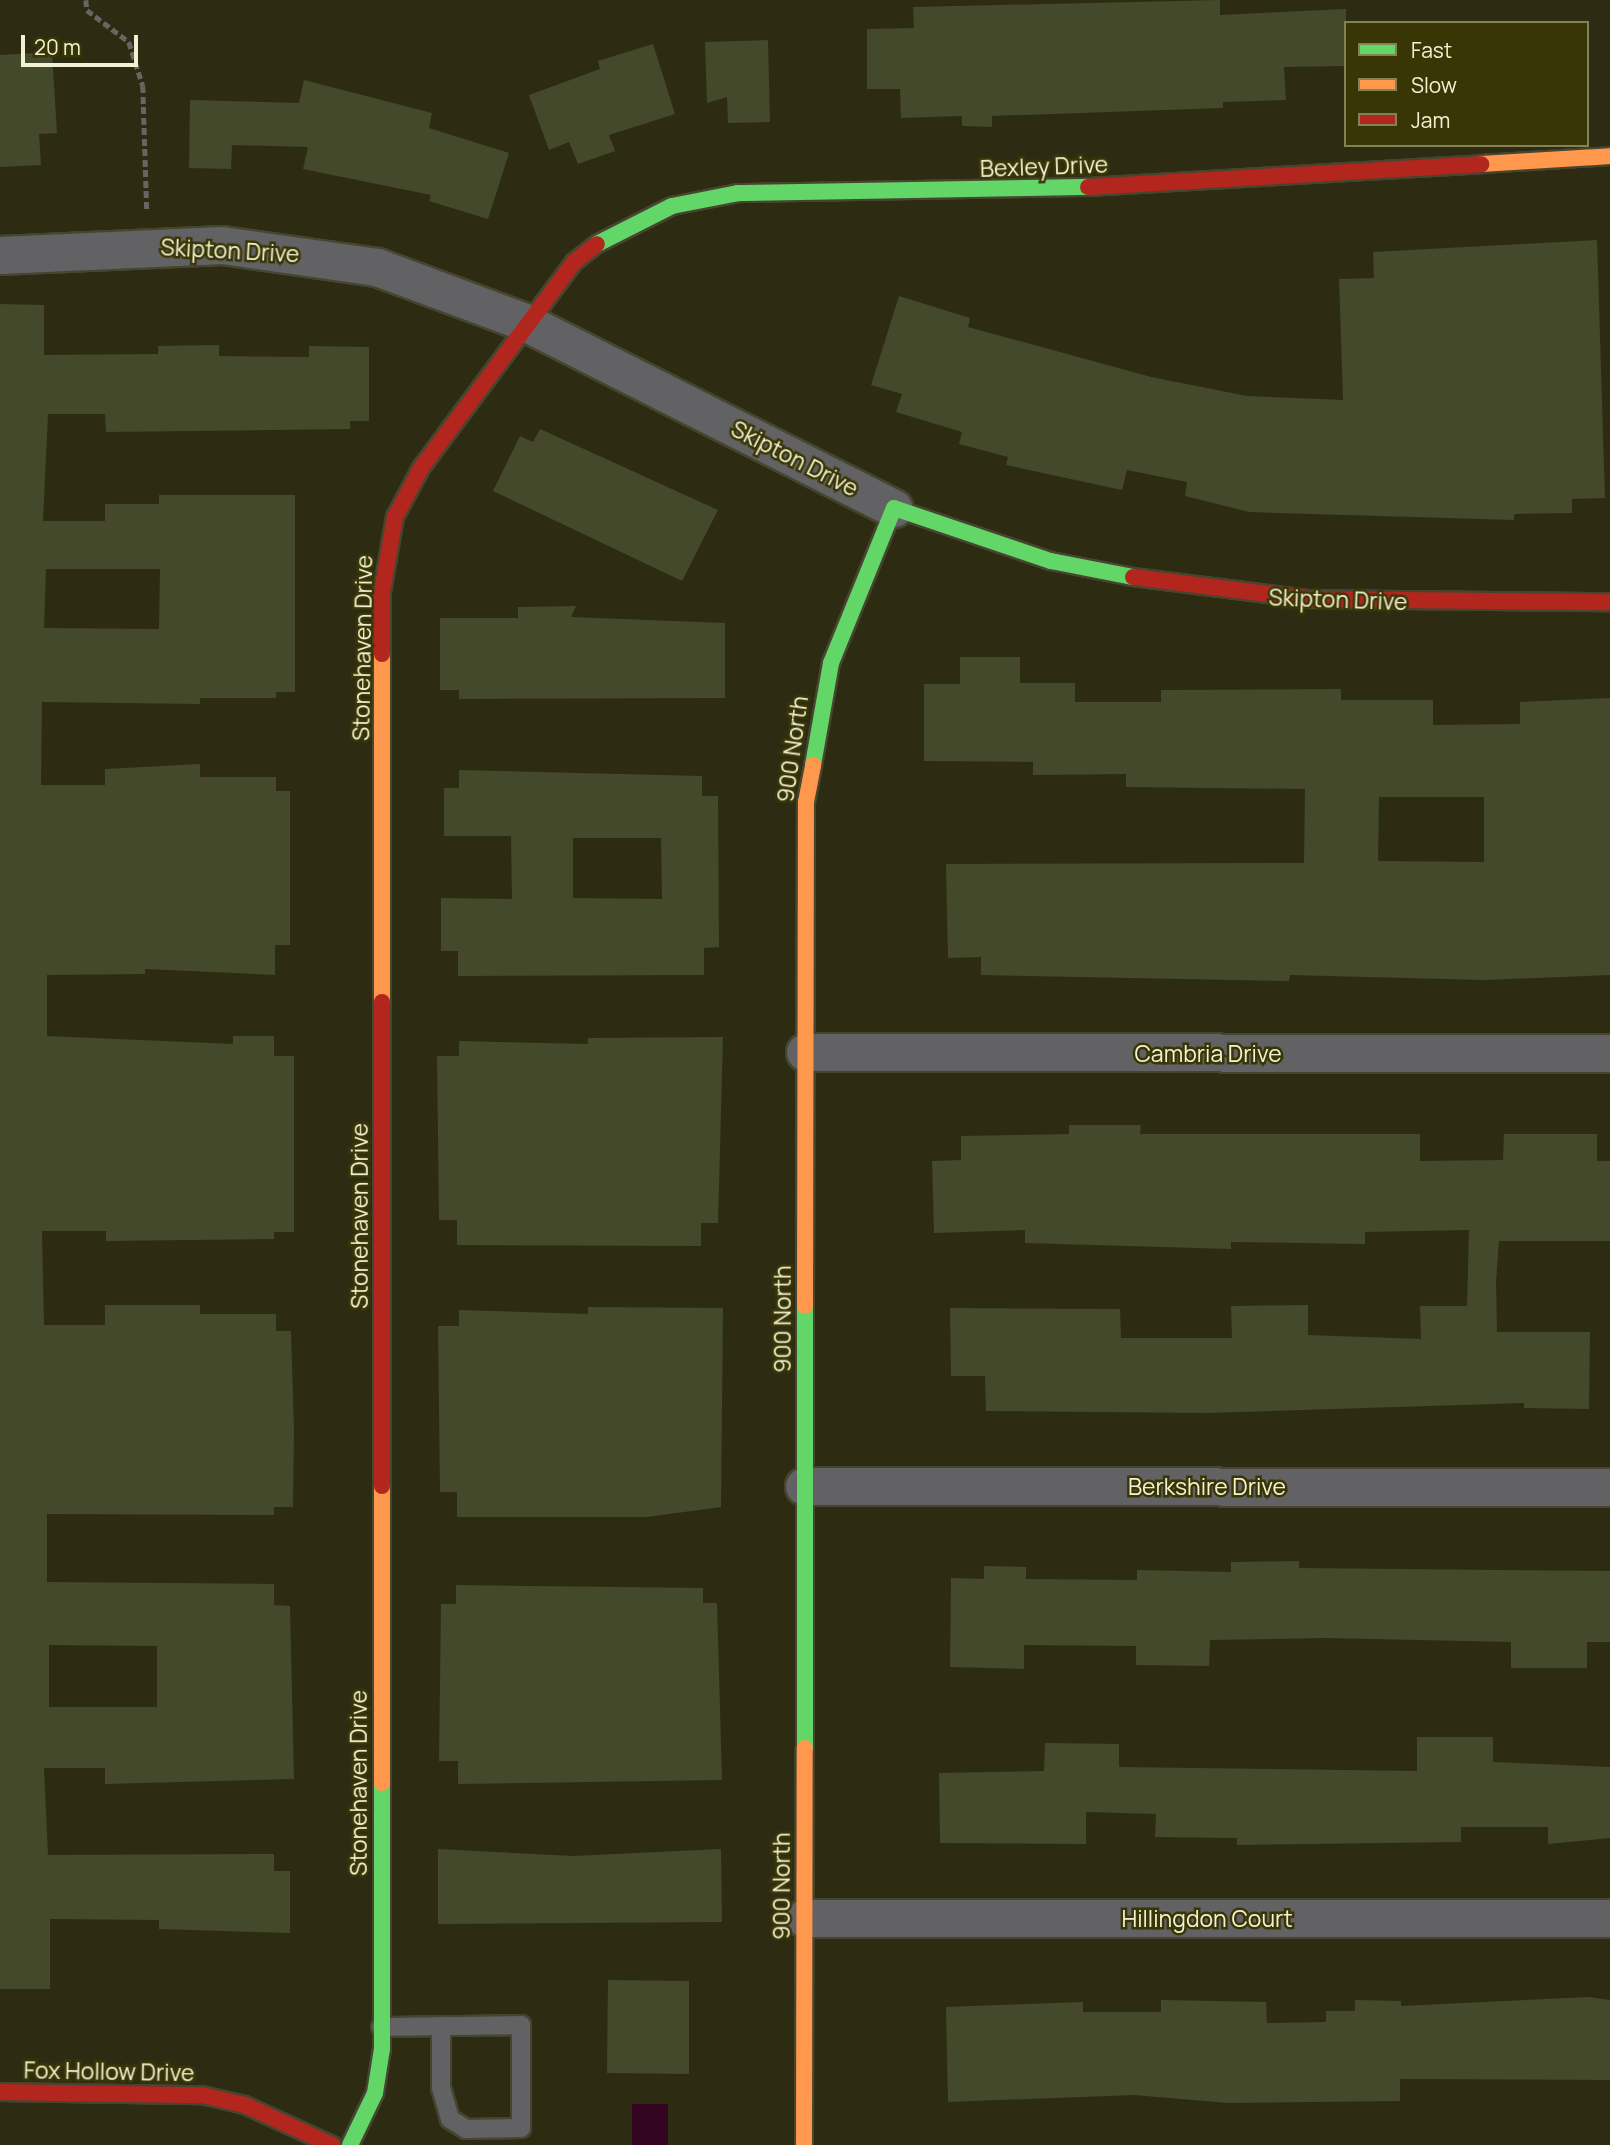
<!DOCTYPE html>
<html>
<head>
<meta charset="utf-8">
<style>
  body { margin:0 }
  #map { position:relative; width:1610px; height:2145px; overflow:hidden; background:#2d2c12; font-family:Manrope,sans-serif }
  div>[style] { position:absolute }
  .water>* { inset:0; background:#330521 }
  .building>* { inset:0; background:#44492b }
  .path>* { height:4.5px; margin-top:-2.25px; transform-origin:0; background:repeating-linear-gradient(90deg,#666561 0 7px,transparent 0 10.5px) }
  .roads { filter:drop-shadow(2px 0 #464530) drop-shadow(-2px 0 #464530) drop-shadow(0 2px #464530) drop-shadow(0 -2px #464530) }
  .lane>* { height:18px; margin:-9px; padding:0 9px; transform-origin:9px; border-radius:9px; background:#626265 }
  .street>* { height:37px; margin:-18.5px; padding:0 18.5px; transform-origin:18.5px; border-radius:18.5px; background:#626265 }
  .fast>* { height:16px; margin:-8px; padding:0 8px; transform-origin:8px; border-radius:8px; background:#63d668 }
  .slow>* { height:16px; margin:-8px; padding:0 8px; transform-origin:8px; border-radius:8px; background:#ff974d }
  .jam>* { height:16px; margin:-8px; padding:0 8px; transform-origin:8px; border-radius:8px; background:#b3261e }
  span { translate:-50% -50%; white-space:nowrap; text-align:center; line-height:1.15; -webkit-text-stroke:5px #393606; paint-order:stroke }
  .street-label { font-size:23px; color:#f3f1d3 }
  .legend { position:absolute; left:1344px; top:21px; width:245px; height:126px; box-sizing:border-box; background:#393606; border:2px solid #838158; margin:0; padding:9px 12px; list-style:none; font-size:21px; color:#f3f1d3 }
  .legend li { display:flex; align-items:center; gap:14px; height:35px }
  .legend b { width:35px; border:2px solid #838158 }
  .scale { position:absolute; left:21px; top:35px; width:117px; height:32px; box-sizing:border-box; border:4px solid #f3f1d3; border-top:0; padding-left:9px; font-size:21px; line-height:24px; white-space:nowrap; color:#f3f1d3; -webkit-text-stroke:5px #393606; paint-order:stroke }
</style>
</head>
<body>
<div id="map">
  <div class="water">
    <i style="clip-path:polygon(632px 2104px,668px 2104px,668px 2145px,632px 2145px)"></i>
  </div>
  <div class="building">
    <i style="clip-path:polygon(1220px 0,1220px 15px,1346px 9px,1346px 66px,1284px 67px,1286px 100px,1223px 102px,1223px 108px,992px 116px,992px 127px,962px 126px,962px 116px,901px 118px,900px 89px,867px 89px,867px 29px,914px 28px,913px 7px)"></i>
    <i style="clip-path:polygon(768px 40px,770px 122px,728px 123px,727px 97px,707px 103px,705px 42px)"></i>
    <i style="clip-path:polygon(653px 44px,675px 114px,609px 135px,615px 151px,578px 164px,569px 142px,549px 150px,529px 95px,600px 69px,598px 61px)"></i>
    <i style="clip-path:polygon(52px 52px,57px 133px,39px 134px,41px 165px,0 167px,0 55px)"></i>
    <i style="clip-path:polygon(304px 80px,432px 113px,429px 128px,509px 153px,488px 219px,429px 201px,431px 195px,303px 169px,308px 147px,232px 145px,231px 169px,189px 168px,190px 100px,299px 103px)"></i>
    <i style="clip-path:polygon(1597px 240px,1605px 498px,1572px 499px,1572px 513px,1514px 514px,1514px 520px,1249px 512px,1185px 496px,1187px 482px,1127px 470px,1122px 490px,1006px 465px,1008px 457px,959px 444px,962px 432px,896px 412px,902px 394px,871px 385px,899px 296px,970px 318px,968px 327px,1151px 377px,1247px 396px,1343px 400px,1339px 279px,1374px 278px,1373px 252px)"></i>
    <i style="clip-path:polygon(evenodd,0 304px,44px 305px,44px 355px,158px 354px,158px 346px,219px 345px,219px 356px,309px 357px,309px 346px,369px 347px,369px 421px,350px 421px,350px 429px,106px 432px,105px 414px,48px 414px,43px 521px,105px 521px,105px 504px,159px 504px,159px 495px,295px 495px,295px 692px,276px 692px,276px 698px,200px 698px,200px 704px,42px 702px,41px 785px,105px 785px,105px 769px,200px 764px,200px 777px,276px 777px,276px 791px,290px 791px,290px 945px,275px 945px,275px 975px,145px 969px,145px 974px,47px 975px,47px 1036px,233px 1044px,233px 1036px,274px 1036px,274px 1056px,294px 1056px,294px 1232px,274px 1232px,274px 1239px,106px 1241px,106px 1231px,42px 1231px,44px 1325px,105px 1325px,105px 1305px,200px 1305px,200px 1314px,276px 1314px,276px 1331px,291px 1331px,294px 1430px,293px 1507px,274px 1507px,274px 1515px,47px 1514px,47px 1582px,274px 1584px,274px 1605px,290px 1606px,294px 1779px,105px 1784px,105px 1768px,44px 1768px,48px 1855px,274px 1854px,274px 1871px,290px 1871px,290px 1933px,159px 1929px,159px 1920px,50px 1919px,50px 1989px,0 1989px,0 304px,46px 569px,160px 569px,159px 629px,44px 628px,46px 569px,0 304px,49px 1645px,157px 1646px,157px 1707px,49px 1707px,49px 1645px)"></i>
    <i style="clip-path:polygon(540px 429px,718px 510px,682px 581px,493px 491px,520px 436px,533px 442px)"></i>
    <i style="clip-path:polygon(576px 606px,571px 617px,725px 623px,725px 698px,459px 699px,459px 690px,440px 690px,440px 618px,518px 618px,518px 607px)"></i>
    <i style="clip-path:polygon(evenodd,960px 657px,1020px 657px,1020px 683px,1075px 683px,1075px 702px,1161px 702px,1161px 690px,1341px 689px,1341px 700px,1433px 700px,1433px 725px,1520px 724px,1520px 702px,1610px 698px,1610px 975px,1484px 980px,1290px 975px,1289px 981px,981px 975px,981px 957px,948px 958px,946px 864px,1304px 863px,1305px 789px,1126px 787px,1126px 774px,1033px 775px,1033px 762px,924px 761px,924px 684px,960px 684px,960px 657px,1379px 797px,1484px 797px,1484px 862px,1378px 861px,1379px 797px)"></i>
    <i style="clip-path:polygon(evenodd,459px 770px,702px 776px,702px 796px,718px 796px,719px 947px,704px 948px,704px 975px,458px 976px,458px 951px,441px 951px,441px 898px,512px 899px,511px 836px,444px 836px,444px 788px,459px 788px,459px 770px,573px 838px,661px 838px,662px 899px,573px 898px,573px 838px)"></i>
    <i style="clip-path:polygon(723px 1037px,718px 1223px,701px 1223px,701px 1246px,457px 1245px,457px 1220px,439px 1220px,437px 1056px,459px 1056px,459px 1041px,588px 1044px,588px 1038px)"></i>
    <i style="clip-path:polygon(1069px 1125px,1141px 1125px,1140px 1134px,1420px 1134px,1420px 1161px,1503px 1160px,1504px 1134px,1597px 1134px,1597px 1161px,1610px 1161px,1610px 1241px,1499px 1241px,1496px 1281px,1497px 1332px,1590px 1332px,1589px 1409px,1524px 1408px,1524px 1403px,1207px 1413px,986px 1411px,985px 1376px,951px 1376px,950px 1308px,1120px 1309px,1121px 1338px,1232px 1338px,1231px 1306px,1308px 1305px,1308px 1335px,1421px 1339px,1420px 1306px,1467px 1306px,1469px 1230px,1365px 1232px,1365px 1244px,1231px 1242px,1231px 1249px,1025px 1243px,1025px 1230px,934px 1233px,932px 1161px,961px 1160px,961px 1136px,1069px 1134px)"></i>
    <i style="clip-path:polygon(588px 1307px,723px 1308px,721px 1507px,647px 1517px,457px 1517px,457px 1492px,440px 1492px,438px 1326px,459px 1326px,459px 1310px,588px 1314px)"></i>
    <i style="clip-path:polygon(1299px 1561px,1299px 1568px,1610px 1571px,1610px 1642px,1587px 1642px,1587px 1668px,1511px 1668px,1511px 1642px,1326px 1638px,1210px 1640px,1209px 1666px,1136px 1665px,1136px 1646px,1024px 1645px,1024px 1669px,950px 1667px,951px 1578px,984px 1579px,984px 1566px,1026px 1567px,1026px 1579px,1137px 1580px,1137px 1570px,1231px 1572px,1231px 1562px)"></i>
    <i style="clip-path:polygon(456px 1585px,703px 1588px,703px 1603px,717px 1603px,722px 1780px,458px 1784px,458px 1761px,439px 1761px,441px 1604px,456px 1604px)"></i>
    <i style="clip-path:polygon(1417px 1737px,1493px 1737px,1493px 1762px,1610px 1767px,1610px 1838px,1548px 1844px,1548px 1827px,1461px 1827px,1461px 1842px,1237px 1845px,1237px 1838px,1155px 1837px,1156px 1814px,1086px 1812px,1086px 1844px,940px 1843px,939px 1773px,1044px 1771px,1045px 1743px,1119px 1744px,1119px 1767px,1417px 1771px)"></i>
    <i style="clip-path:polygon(438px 1849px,573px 1856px,721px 1849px,722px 1922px,438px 1924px)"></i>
    <i style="clip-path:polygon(608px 1980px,689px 1981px,689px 2074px,607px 2073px)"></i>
    <i style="clip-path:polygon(1589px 1997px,1610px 2000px,1610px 2080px,1400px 2079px,1400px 2101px,1228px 2103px,1134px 2095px,948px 2102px,946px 2007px,1083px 2002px,1083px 2012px,1161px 2012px,1161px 2000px,1266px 2002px,1267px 2023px,1326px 2022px,1326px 2011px,1355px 2011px,1355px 2000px,1401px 2001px,1401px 2006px)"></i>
  </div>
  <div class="path">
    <i style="left:86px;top:0;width:10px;rotate:84deg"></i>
    <i style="left:87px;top:10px;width:53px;rotate:37.3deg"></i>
    <i style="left:129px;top:42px;width:46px;rotate:72.3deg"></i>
    <i style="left:143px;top:86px;width:125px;rotate:88.2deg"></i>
  </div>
  <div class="roads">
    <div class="lane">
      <i style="left:381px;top:2027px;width:140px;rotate:-0.8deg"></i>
      <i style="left:521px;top:2025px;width:103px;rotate:90deg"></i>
      <i style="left:521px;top:2128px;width:55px;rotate:179deg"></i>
      <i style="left:466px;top:2129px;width:19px;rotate:-148deg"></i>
      <i style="left:450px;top:2119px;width:32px;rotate:-106deg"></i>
      <i style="left:441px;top:2088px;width:62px;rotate:-90deg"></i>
    </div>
    <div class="street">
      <i style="left:0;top:255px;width:222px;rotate:-2.6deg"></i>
      <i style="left:222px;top:245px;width:157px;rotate:8.1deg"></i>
      <i style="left:377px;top:267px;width:158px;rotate:20.4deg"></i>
      <i style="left:525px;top:322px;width:413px;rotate:26.8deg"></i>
      <i style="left:805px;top:1052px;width:805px;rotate:0.07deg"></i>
      <i style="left:804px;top:1486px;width:806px;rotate:0.07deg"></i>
      <i style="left:804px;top:1918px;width:806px"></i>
    </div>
    <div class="fast">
      <i style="left:597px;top:244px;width:84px;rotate:-26.9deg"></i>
      <i style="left:672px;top:206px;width:67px;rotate:-11.1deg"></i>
      <i style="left:738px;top:193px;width:350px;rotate:-1deg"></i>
      <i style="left:813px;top:765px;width:104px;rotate:-80deg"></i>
      <i style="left:831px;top:663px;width:167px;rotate:-67.9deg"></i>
      <i style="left:894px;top:508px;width:166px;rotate:18.7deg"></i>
      <i style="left:1051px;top:561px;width:84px;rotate:11deg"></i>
      <i style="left:805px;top:1748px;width:442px;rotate:-90deg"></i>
      <i style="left:350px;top:2145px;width:58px;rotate:-64.3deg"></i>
      <i style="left:375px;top:2093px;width:45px;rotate:-81deg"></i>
      <i style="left:382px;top:2049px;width:266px;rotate:-90deg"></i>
    </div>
    <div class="slow">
      <i style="left:1481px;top:164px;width:129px;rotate:-3.5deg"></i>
      <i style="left:382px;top:654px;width:348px;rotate:90deg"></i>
      <i style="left:805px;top:1306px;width:504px;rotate:-89.89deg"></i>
      <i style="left:806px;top:802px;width:38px;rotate:-79deg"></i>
      <i style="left:382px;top:1486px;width:297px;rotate:90deg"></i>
      <i style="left:804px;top:2145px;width:397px;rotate:-89.9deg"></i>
    </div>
    <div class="jam">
      <i style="left:1088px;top:187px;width:394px;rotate:-3.3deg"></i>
      <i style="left:1133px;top:577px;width:174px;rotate:7.2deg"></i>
      <i style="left:1306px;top:599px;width:304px;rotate:0.6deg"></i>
      <i style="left:382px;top:654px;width:62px;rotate:-90deg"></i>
      <i style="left:382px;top:592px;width:76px;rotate:-80.2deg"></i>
      <i style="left:395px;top:517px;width:55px;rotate:-62deg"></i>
      <i style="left:421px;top:468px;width:257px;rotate:-53.4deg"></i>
      <i style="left:574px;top:262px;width:29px;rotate:-38deg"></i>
      <i style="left:382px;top:1002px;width:484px;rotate:90deg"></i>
      <i style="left:0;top:2092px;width:202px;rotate:0.9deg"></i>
      <i style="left:202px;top:2095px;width:44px;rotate:13.1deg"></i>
      <i style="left:245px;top:2105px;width:96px;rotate:24.7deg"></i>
    </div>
  </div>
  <div class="street-label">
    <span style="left:1044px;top:166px;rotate:-2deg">Bexley Drive</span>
    <span style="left:230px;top:250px;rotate:3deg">Skipton Drive</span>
    <span style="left:795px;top:458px;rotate:27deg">Skipton Drive</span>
    <span style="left:1338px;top:599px;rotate:2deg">Skipton Drive</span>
    <span style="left:362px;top:648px;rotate:-89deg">Stonehaven Drive</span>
    <span style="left:792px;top:749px;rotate:-82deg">900 North</span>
    <span style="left:1208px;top:1053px">Cambria Drive</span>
    <span style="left:359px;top:1216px;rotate:-90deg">Stonehaven Drive</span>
    <span style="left:782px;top:1319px;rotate:-90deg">900 North</span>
    <span style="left:1207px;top:1486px">Berkshire Drive</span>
    <span style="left:358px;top:1783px;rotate:-90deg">Stonehaven Drive</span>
    <span style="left:781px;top:1886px;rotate:-90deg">900 North</span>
    <span style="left:1207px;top:1918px">Hillingdon Court</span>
    <span style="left:109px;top:2071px;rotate:1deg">Fox Hollow Drive</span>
  </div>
  <ul class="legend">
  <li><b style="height:9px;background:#63d668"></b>Fast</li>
  <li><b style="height:9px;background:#ff974d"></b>Slow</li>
  <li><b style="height:9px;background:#b3261e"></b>Jam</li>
  </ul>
  <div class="scale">20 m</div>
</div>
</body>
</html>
